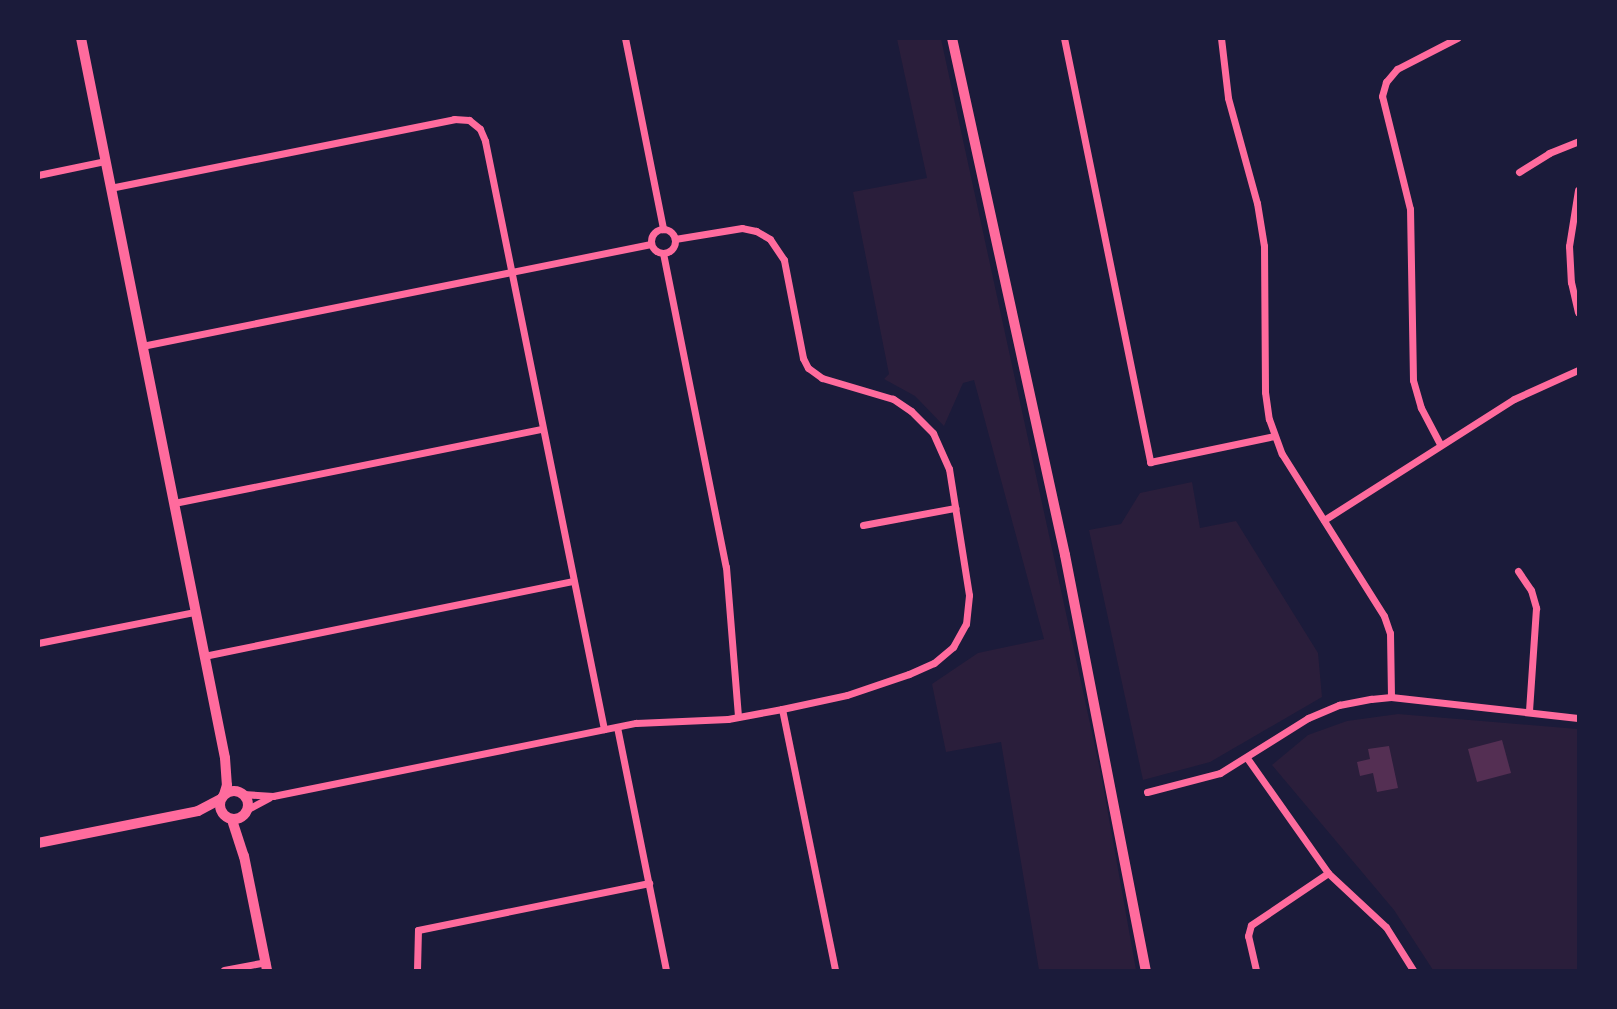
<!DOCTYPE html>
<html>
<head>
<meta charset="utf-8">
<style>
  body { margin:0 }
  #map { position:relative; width:1617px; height:1009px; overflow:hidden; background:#1b1b3a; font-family:"Fira Sans",sans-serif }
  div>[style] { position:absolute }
  .green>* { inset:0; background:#2a1e3b }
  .building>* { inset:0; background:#542f53 }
  .minor>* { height:7px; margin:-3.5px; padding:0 3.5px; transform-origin:3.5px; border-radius:3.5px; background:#ff6b9d }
  .minor>.ring { margin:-3.5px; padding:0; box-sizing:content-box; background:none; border:7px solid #ff6b9d; border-radius:50% }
  .tertiary>* { height:10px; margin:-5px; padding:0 5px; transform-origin:5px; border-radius:5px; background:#ff6b9d }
  .tertiary>.ring { margin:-5px; padding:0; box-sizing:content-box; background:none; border:10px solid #ff6b9d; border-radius:50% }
  .secondary>* { height:10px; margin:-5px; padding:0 5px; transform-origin:5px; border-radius:5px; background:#ff6b9d }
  span { translate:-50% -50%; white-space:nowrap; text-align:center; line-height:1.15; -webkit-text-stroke:7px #1b1b3a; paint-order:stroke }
  .frame { position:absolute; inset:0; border:40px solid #1b1b3a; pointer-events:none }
</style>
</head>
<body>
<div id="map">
  <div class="green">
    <i style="clip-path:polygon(897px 39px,941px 39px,1101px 774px,1136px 970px,1039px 970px,1001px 742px,946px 752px,932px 684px,978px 653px,1044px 639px,974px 380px,963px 383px,944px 426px,915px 396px,884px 379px,889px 374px,853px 192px,927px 178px)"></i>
    <i style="clip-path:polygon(1192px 482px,1200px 528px,1236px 521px,1318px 653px,1322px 697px,1210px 762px,1143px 780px,1089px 530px,1121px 524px,1140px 493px)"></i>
    <i style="clip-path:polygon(1398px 714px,1578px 729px,1578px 970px,1433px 970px,1394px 910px,1272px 765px,1308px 735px,1347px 721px)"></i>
  </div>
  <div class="building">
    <i style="clip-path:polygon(1502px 740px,1511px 773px,1477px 782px,1468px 749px)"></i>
    <i style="clip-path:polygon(1389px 746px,1398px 788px,1377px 792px,1373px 773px,1360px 776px,1357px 762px,1370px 759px,1368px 749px)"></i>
  </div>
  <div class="minor">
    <i style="left:625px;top:38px;width:195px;rotate:78.7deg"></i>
    <i style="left:1064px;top:38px;width:433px;rotate:78.5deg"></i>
    <i style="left:1150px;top:462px;width:127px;rotate:-11.8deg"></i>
    <i style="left:1221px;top:38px;width:60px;rotate:83.3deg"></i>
    <i style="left:1228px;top:98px;width:109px;rotate:74.6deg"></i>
    <i style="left:1257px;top:203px;width:44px;rotate:80.8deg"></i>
    <i style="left:1264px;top:246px;width:146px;rotate:89.6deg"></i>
    <i style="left:1265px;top:392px;width:27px;rotate:82deg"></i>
    <i style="left:1269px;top:419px;width:37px;rotate:70deg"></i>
    <i style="left:1282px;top:454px;width:191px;rotate:57.8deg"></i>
    <i style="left:1384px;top:616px;width:18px;rotate:71deg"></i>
    <i style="left:1390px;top:633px;width:64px;rotate:89.1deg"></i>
    <i style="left:1519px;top:172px;width:36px;rotate:-32deg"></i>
    <i style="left:1549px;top:153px;width:31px;rotate:-22deg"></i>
    <i style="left:38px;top:175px;width:68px;rotate:-11.8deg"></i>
    <i style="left:110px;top:188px;width:351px;rotate:-11.3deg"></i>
    <i style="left:454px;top:119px;width:15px;rotate:4deg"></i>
    <i style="left:469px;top:120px;width:14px;rotate:39deg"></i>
    <i style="left:480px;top:129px;width:13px;rotate:67deg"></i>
    <i style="left:485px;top:141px;width:600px;rotate:78.56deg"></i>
    <i style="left:1578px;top:190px;width:57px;rotate:99.1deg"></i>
    <i style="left:1569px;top:246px;width:36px;rotate:87deg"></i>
    <i style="left:1571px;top:282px;width:31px;rotate:77deg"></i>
    <i class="ring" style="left:651px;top:229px;width:17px;height:17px"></i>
    <i style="left:663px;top:253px;width:320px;rotate:78.7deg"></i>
    <i style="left:726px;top:567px;width:150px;rotate:85.4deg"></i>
    <i style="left:142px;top:346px;width:519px;rotate:-11.33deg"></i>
    <i style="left:1440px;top:444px;width:41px;rotate:-117.8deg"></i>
    <i style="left:1421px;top:408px;width:29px;rotate:-106deg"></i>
    <i style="left:1413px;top:380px;width:171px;rotate:-91deg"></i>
    <i style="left:1410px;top:209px;width:116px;rotate:-103.9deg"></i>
    <i style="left:1382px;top:96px;width:15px;rotate:-74deg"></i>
    <i style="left:1386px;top:82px;width:17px;rotate:-50deg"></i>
    <i style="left:1397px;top:69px;width:68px;rotate:-27.3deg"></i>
    <i style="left:174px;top:503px;width:375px;rotate:-11.4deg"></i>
    <i style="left:1324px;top:520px;width:225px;rotate:-32.5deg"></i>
    <i style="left:1514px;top:399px;width:70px;rotate:-24.4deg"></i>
    <i style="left:863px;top:525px;width:94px;rotate:-10.5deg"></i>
    <i style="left:1518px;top:571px;width:23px;rotate:56deg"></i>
    <i style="left:1531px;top:590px;width:19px;rotate:74deg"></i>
    <i style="left:1536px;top:608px;width:104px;rotate:93.9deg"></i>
    <i style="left:38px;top:643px;width:160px;rotate:-11.2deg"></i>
    <i style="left:204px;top:656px;width:377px;rotate:-11.5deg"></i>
    <i style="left:782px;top:709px;width:266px;rotate:78.5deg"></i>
    <i style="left:617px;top:727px;width:248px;rotate:78.6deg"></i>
    <i style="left:1247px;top:758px;width:141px;rotate:54.8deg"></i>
    <i style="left:1328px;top:873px;width:79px;rotate:43deg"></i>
    <i style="left:1386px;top:927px;width:51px;rotate:57.9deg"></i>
    <i style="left:1147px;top:792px;width:75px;rotate:-14.6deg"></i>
    <i style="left:1220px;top:773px;width:104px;rotate:-32deg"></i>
    <i style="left:1308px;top:718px;width:34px;rotate:-23deg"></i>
    <i style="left:1339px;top:705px;width:33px;rotate:-11deg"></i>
    <i style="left:1371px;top:699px;width:20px;rotate:-6deg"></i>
    <i style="left:1391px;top:697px;width:188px;rotate:6.4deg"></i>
    <i style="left:243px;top:794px;width:30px;rotate:4deg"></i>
    <i style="left:273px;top:796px;width:370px;rotate:-11.4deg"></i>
    <i style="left:636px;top:723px;width:92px;rotate:-2.5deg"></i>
    <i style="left:728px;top:719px;width:55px;rotate:-10.5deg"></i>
    <i style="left:782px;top:709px;width:66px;rotate:-12.2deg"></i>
    <i style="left:847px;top:695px;width:65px;rotate:-18.7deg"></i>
    <i style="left:909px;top:674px;width:27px;rotate:-24deg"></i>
    <i style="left:934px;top:663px;width:25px;rotate:-40deg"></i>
    <i style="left:953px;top:647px;width:26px;rotate:-61deg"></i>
    <i style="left:966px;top:624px;width:29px;rotate:-84deg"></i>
    <i style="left:969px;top:595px;width:128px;rotate:-99deg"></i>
    <i style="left:949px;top:469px;width:39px;rotate:-114deg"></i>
    <i style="left:933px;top:433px;width:31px;rotate:-135deg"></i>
    <i style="left:911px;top:411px;width:22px;rotate:-146deg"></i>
    <i style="left:893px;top:399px;width:74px;rotate:-163.5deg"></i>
    <i style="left:822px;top:378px;width:17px;rotate:-144deg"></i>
    <i style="left:808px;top:368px;width:11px;rotate:-117deg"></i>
    <i style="left:803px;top:358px;width:100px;rotate:-101deg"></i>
    <i style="left:784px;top:260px;width:25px;rotate:-124deg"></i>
    <i style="left:770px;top:239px;width:16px;rotate:-150deg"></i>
    <i style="left:756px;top:231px;width:14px;rotate:-168deg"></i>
    <i style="left:742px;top:228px;width:68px;rotate:170.7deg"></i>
    <i style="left:248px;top:809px;width:24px;rotate:-28deg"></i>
    <i style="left:224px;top:970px;width:43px;rotate:-10.8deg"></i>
    <i style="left:417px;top:970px;width:40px;rotate:-88.6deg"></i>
    <i style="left:418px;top:930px;width:236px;rotate:-11.5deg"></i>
    <i style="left:1256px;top:970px;width:35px;rotate:-103deg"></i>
    <i style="left:1248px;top:936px;width:11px;rotate:-75deg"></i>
    <i style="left:1251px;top:925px;width:93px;rotate:-34deg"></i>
  </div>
  <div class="tertiary">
    <i style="left:81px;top:38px;width:734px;rotate:78.69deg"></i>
    <i style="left:225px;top:758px;width:27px;rotate:86deg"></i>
    <i style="left:227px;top:785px;width:10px;rotate:107deg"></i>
    <i class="ring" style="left:220px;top:791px;width:18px;height:18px"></i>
    <i style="left:232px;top:820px;width:38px;rotate:72deg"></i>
    <i style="left:244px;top:856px;width:116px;rotate:78.6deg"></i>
    <i style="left:38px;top:843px;width:163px;rotate:-11.3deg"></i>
    <i style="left:198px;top:811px;width:26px;rotate:-28deg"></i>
  </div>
  <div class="secondary">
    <i style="left:952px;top:38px;width:529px;rotate:77.67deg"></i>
    <i style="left:1065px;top:555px;width:423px;rotate:79deg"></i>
  </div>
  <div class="frame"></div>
</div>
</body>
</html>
